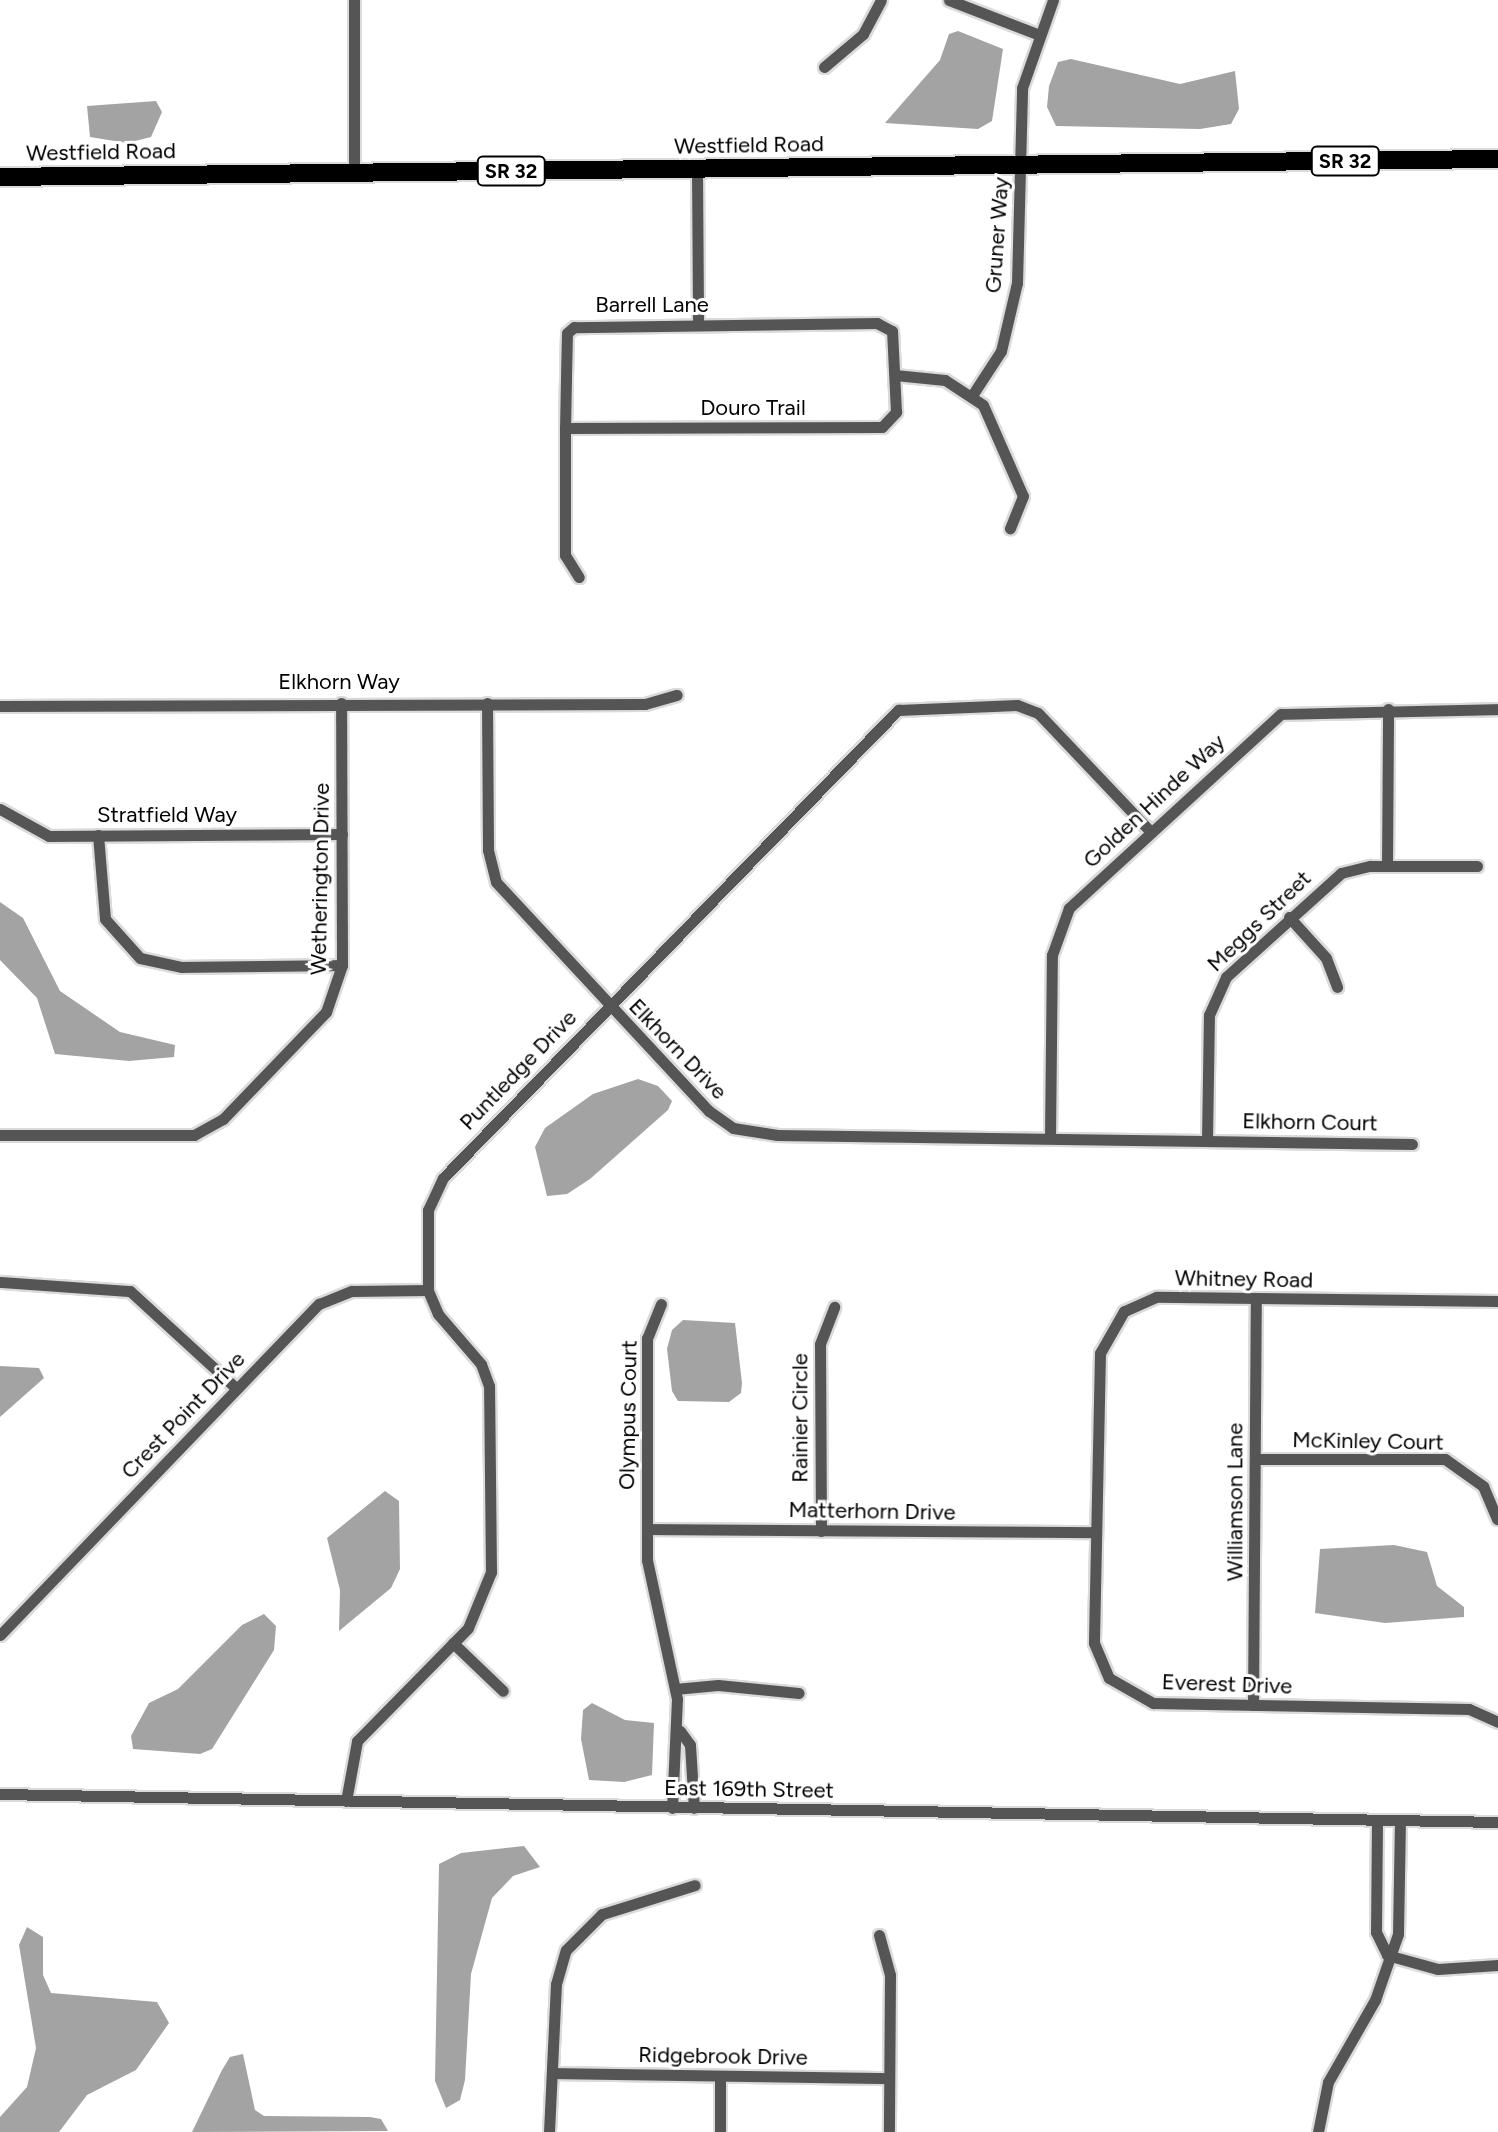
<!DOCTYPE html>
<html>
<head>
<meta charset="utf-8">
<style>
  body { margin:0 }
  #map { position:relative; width:1498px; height:2132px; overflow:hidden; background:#fff; font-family:Figtree,sans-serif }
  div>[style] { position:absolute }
  .water>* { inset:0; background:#a3a3a3 }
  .roads { filter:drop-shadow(2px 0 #dbdbdb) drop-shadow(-2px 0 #dbdbdb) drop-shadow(0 2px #dbdbdb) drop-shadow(0 -2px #dbdbdb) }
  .minor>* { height:11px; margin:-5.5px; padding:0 5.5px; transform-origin:5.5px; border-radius:5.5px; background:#555 }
  .primary>* { height:18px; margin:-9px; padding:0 9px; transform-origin:9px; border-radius:9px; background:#000 }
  span { translate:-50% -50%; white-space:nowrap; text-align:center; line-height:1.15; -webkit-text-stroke:6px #fff; paint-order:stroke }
  .shield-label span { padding:2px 6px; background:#fff; border:2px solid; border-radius:6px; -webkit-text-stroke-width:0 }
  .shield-label { font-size:20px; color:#000; font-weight:700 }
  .street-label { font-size:22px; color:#000 }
</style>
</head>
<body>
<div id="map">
  <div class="water">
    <i style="clip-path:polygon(958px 31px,1003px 49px,992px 121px,978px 129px,885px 123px,940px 60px,949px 34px)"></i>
    <i style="clip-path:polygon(1071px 59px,1180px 84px,1235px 71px,1239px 109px,1231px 124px,1200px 129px,1056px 126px,1047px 107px,1049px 86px,1058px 62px)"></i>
    <i style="clip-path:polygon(156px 101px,162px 112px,151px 137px,127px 143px,90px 137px,87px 106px)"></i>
    <i style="clip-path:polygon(0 902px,23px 918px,60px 991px,120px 1032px,175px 1045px,174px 1057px,129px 1061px,55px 1054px,37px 998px,0 960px)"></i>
    <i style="clip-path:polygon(638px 1079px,658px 1086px,672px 1101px,668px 1110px,590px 1179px,567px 1194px,547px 1196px,535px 1147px,545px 1128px,593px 1094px)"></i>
    <i style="clip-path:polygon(683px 1320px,735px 1323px,742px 1383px,741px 1393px,729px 1402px,678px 1401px,672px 1391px,667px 1349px,672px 1330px)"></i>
    <i style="clip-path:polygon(0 1366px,39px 1368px,44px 1378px,0 1417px)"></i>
    <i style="clip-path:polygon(385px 1491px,399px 1501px,400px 1569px,391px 1588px,339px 1631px,340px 1590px,327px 1538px)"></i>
    <i style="clip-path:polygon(1394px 1545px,1427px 1552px,1437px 1586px,1464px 1607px,1464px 1617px,1385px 1623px,1315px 1613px,1320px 1549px)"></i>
    <i style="clip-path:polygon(264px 1614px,276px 1626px,274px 1650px,212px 1749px,200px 1754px,133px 1749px,131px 1736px,149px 1703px,178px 1689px,242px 1625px)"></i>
    <i style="clip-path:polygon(592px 1703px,625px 1720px,654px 1723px,652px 1775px,624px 1782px,589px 1780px,581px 1739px,583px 1710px)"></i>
    <i style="clip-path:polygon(524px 1846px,540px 1867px,513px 1876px,492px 1898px,471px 1974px,465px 2080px,460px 2100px,446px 2108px,435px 2081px,439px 1864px,461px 1853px)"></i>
    <i style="clip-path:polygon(27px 1927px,43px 1937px,43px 1975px,51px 1993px,157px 2002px,169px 2023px,136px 2070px,87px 2095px,59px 2132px,0 2132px,0 2117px,27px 2087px,36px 2048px,19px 1945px)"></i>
    <i style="clip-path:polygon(243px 2054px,255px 2110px,264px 2116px,370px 2117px,381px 2119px,388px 2131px,192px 2132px,222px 2070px,230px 2057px)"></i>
  </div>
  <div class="roads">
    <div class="minor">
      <i style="left:354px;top:0;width:173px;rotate:90deg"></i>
      <i style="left:949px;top:0;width:94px;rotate:21.1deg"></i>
      <i style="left:824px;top:67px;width:51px;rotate:-40.2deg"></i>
      <i style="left:863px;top:34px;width:38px;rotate:-62deg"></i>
      <i style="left:697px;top:169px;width:156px;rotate:89.6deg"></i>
      <i style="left:895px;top:375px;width:50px;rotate:5.7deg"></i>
      <i style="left:945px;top:380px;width:45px;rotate:33.3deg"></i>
      <i style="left:983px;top:405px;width:99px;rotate:66.3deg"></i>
      <i style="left:1023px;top:496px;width:35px;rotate:112deg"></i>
      <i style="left:973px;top:394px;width:51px;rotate:-56.9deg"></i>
      <i style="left:1001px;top:351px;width:70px;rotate:-76.8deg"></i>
      <i style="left:1017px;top:283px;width:195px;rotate:-88.5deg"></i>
      <i style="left:1022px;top:88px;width:93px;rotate:-70.6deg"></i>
      <i style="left:565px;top:428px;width:317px;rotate:-0.2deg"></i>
      <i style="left:882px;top:427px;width:21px;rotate:-47deg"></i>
      <i style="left:896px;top:412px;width:81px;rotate:-92.8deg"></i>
      <i style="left:892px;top:331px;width:17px;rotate:-152deg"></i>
      <i style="left:877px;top:323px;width:303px;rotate:179.2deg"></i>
      <i style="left:574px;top:327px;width:9px;rotate:139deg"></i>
      <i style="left:567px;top:333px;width:45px;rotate:91.3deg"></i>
      <i style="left:566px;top:378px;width:50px;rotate:91.1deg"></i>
      <i style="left:565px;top:428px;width:127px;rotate:90deg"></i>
      <i style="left:565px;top:555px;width:26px;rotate:58deg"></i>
      <i style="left:487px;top:703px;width:147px;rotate:89.6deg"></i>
      <i style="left:488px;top:850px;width:33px;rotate:76deg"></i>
      <i style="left:496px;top:882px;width:313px;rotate:47.1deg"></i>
      <i style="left:709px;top:1111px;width:29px;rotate:35deg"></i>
      <i style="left:733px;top:1128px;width:45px;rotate:9deg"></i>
      <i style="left:777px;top:1135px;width:635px;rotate:0.81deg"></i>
      <i style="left:0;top:706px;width:645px;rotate:-0.18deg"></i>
      <i style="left:645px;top:704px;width:33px;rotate:-16deg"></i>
      <i style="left:0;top:809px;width:56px;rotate:28.9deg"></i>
      <i style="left:49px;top:836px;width:293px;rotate:-0.4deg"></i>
      <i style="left:98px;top:835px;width:84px;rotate:85.2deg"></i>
      <i style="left:105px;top:919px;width:52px;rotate:48.1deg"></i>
      <i style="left:140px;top:958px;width:43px;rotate:12.1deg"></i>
      <i style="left:182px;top:967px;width:160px;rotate:-0.7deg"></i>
      <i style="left:1387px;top:866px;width:157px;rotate:-89.6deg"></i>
      <i style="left:1289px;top:917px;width:55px;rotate:47.9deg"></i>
      <i style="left:1326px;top:958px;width:31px;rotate:69deg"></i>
      <i style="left:0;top:1135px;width:194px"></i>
      <i style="left:194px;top:1135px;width:33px;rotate:-29deg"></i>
      <i style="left:223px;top:1119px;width:149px;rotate:-46.1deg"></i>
      <i style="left:326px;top:1012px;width:50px;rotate:-71.2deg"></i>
      <i style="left:342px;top:965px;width:262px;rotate:-90.2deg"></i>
      <i style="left:1050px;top:1138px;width:183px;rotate:-89.4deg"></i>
      <i style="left:1052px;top:955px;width:50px;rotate:-70.1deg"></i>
      <i style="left:1069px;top:908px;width:287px;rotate:-42.5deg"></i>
      <i style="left:1281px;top:714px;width:217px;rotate:-1.3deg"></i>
      <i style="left:1207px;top:1140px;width:125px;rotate:-89.1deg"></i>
      <i style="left:1209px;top:1015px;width:42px;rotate:-65.9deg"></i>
      <i style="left:1226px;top:977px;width:155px;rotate:-42.1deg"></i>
      <i style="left:1341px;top:873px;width:30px;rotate:-14deg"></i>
      <i style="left:1370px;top:866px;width:107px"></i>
      <i style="left:0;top:1282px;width:130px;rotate:4deg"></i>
      <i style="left:130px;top:1291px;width:144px;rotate:42.5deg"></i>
      <i style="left:1498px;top:1301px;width:342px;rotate:-179.3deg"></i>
      <i style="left:1156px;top:1297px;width:35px;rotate:156deg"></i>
      <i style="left:1124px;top:1311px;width:48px;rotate:119.7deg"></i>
      <i style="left:1100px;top:1353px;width:290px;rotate:91.2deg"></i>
      <i style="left:1094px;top:1643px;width:38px;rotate:67deg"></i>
      <i style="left:1109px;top:1678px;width:51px;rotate:29.6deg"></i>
      <i style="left:1153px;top:1703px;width:316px;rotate:1.1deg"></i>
      <i style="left:1469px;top:1709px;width:32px;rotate:24deg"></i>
      <i style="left:661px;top:1304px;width:37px;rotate:112deg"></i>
      <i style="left:647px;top:1338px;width:222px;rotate:90deg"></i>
      <i style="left:647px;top:1560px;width:142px;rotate:77.8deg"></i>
      <i style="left:677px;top:1699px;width:109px;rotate:92.6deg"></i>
      <i style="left:1255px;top:1459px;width:190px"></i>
      <i style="left:1445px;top:1459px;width:47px;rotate:35.4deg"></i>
      <i style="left:1483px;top:1486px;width:36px;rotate:67deg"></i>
      <i style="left:647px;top:1529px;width:449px;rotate:0.4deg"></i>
      <i style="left:821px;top:1531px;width:187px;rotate:-90.3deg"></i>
      <i style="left:820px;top:1344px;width:40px;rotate:-69deg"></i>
      <i style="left:0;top:1635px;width:460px;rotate:-46.1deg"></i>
      <i style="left:319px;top:1304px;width:35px;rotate:-22deg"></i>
      <i style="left:352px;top:1291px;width:76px;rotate:-0.8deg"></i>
      <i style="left:453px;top:1643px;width:69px;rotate:43.8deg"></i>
      <i style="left:675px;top:1689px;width:43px;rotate:-5.3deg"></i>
      <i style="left:718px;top:1685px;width:81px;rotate:5.6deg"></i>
      <i style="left:1253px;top:1705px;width:405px;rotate:-89.6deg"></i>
      <i style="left:680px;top:1731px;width:17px;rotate:54deg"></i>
      <i style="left:690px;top:1745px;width:63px;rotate:86.4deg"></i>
      <i style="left:0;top:1794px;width:1498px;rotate:1.07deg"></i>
      <i style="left:346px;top:1801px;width:61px;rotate:-79.6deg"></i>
      <i style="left:357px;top:1741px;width:158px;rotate:-45.5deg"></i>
      <i style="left:468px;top:1628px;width:61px;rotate:-67.7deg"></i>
      <i style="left:491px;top:1572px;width:186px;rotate:-90.6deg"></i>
      <i style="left:489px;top:1386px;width:23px;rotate:-110deg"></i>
      <i style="left:481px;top:1364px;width:66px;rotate:-130.7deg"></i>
      <i style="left:438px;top:1314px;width:26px;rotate:-113deg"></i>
      <i style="left:428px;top:1290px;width:80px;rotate:-90deg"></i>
      <i style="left:428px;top:1210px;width:35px;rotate:-65deg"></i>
      <i style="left:443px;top:1178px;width:653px;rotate:-45.81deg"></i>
      <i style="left:898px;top:710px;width:119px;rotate:-2.4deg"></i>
      <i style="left:1017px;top:705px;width:22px;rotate:21deg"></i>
      <i style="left:1038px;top:713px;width:163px;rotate:46.5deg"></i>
      <i style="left:1377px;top:1820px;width:112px;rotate:90.5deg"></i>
      <i style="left:1376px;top:1932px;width:25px;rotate:64deg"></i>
      <i style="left:879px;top:1935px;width:41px;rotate:74.6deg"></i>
      <i style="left:890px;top:1975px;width:157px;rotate:90.4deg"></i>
      <i style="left:1387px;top:1955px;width:53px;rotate:15.4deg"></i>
      <i style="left:1438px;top:1969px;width:60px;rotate:-3.8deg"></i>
      <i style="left:555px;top:2073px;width:334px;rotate:0.9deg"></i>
      <i style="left:549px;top:2132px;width:148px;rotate:-87.3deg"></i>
      <i style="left:556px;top:1984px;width:35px;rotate:-74deg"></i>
      <i style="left:566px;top:1950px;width:51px;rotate:-45deg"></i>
      <i style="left:602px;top:1914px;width:97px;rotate:-17.3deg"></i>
      <i style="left:720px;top:2132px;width:56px;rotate:-90deg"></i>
      <i style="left:1318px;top:2132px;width:51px;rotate:-78.7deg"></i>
      <i style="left:1328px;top:2082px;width:95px;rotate:-60.2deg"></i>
      <i style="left:1375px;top:2000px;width:70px;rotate:-70.8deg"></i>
      <i style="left:1398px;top:1934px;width:114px;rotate:-89deg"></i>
    </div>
    <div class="primary">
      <i style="left:0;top:177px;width:1498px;rotate:-0.69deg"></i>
    </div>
  </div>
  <div class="shield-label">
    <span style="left:1345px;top:161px">SR 32</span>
    <span style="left:511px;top:171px">SR 32</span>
  </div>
  <div class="street-label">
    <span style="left:749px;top:145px;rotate:-1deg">Westfield Road</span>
    <span style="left:101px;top:152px;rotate:-1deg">Westfield Road</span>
    <span style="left:997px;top:235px;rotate:-86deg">Gruner Way</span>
    <span style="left:652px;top:305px">Barrell Lane</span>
    <span style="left:753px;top:408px">Douro Trail</span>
    <span style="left:339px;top:682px">Elkhorn Way</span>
    <span style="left:1154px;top:801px;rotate:-43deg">Golden Hinde Way</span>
    <span style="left:167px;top:815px">Stratfield Way</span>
    <span style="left:320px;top:879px;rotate:-89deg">Wetherington Drive</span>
    <span style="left:1259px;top:921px;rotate:-44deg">Meggs Street</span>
    <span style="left:678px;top:1049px;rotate:46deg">Elkhorn Drive</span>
    <span style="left:518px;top:1070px;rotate:-46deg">Puntledge Drive</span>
    <span style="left:1310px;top:1122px;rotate:1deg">Elkhorn Court</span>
    <span style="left:1244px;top:1279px;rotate:1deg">Whitney Road</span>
    <span style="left:183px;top:1415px;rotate:-46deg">Crest Point Drive</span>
    <span style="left:628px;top:1415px;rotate:-89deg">Olympus Court</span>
    <span style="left:800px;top:1418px;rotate:-90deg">Rainier Circle</span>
    <span style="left:1368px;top:1441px;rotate:1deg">McKinley Court</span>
    <span style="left:1235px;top:1502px;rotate:-90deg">Williamson Lane</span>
    <span style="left:872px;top:1511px;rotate:1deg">Matterhorn Drive</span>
    <span style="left:1227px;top:1684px;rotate:2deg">Everest Drive</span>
    <span style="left:749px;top:1789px;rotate:1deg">East 169th Street</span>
    <span style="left:723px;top:2056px;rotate:1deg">Ridgebrook Drive</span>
  </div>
</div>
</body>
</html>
